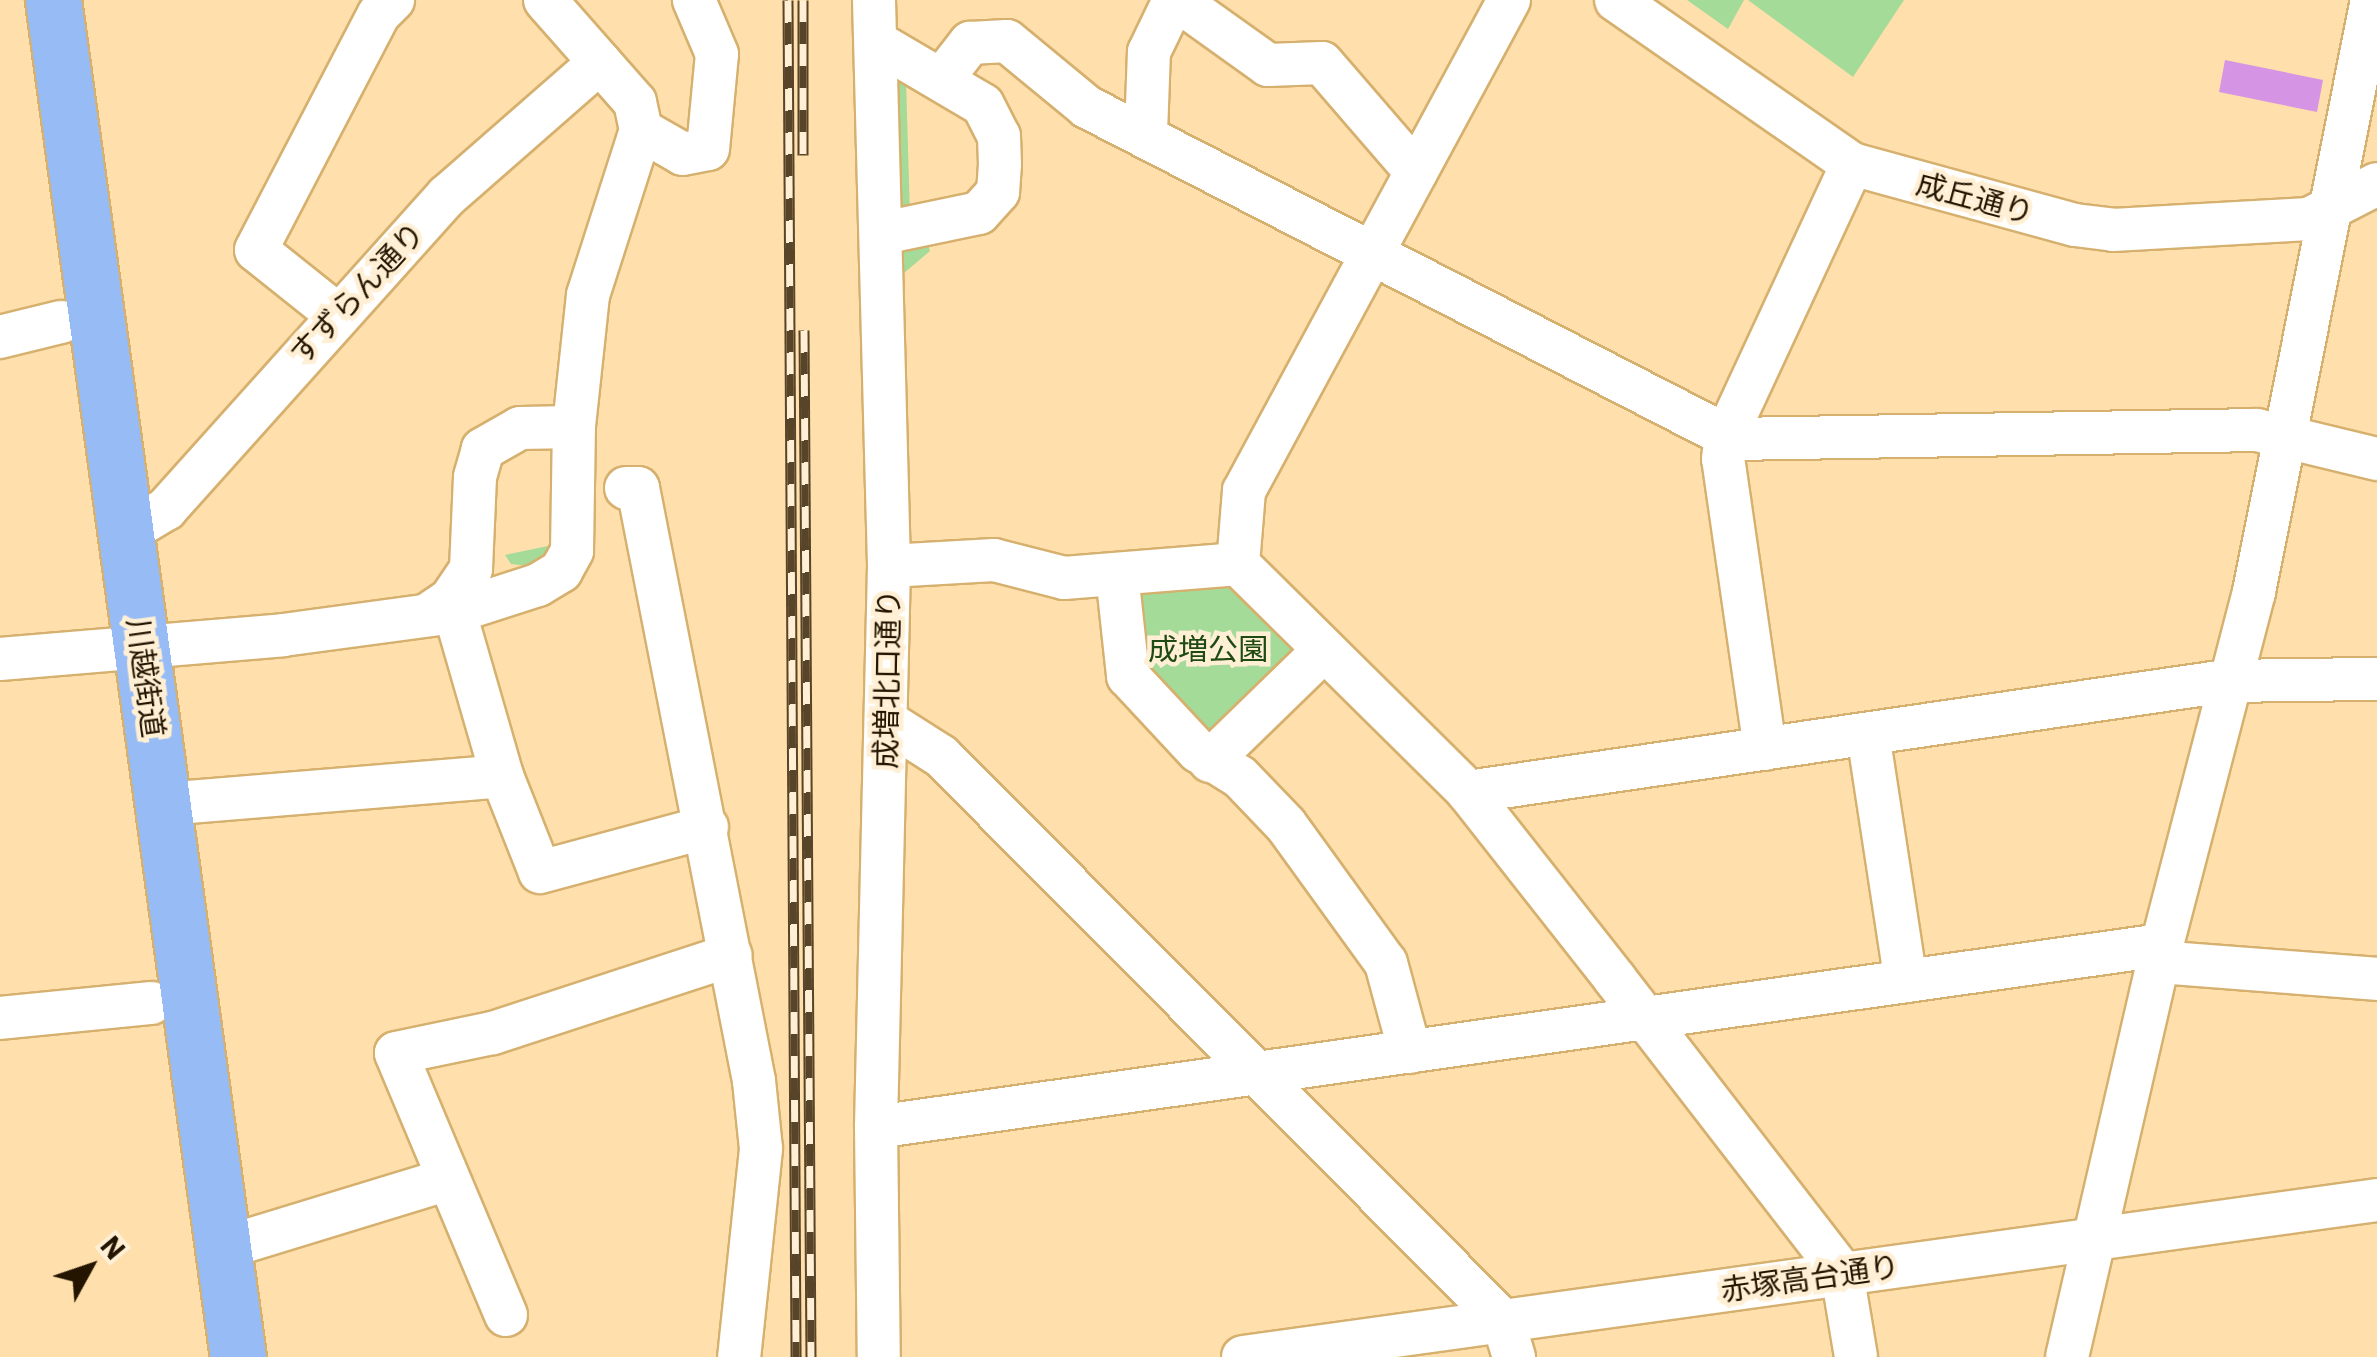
<!DOCTYPE html>
<html>
<head>
<meta charset="utf-8">
<style>
  body { margin:0 }
  #map { position:relative; width:2377px; height:1357px; overflow:hidden; background:#ffdfab; font-family:"IBM Plex Sans","Noto Sans JP",sans-serif }
  div>[style] { position:absolute }
  .green>* { inset:0; background:#a4db98 }
  .water>* { inset:0; background:#d694e5 }
  .roads { filter:drop-shadow(2px 0 #d6b06e) drop-shadow(-2px 0 #d6b06e) drop-shadow(0 2px #d6b06e) drop-shadow(0 -2px #d6b06e) }
  .minor>* { height:42px; margin:-21px; padding:0 21px; transform-origin:21px; border-radius:21px; background:#fff }
  .highway>* { height:55px; margin:-27.5px; padding:0 27.5px; transform-origin:27.5px; border-radius:27.5px; background:#97bbf5 }
  .rail>* { height:11px; margin-top:-5.5px; transform-origin:0; background:repeating-linear-gradient(90deg,#ffefd5 0 22px,#584529 0 44px); box-sizing:border-box; border-block:2px solid #584529 }
  span { translate:-50% -50%; white-space:nowrap; text-align:center; line-height:1.15; -webkit-text-stroke:9px #ffefd5; paint-order:stroke }
  .street-label { font-size:30px; color:#231500 }
  .park-label { font-size:30px; color:#1e4a13 }
  .north { position:absolute; left:40px; top:1217px; width:100px; height:100px; -webkit-text-stroke:8px #ffefd5; paint-order:stroke; rotate:50deg; font-size:28px; font-weight:700; line-height:40px; text-align:center; color:#231500 }
  .north::after { content:''; display:block; margin:auto; width:35px; height:45px; background:#231500; clip-path:polygon(50% 0,100% 100%,50% 72%,0 100%) }
</style>
</head>
<body>
<div id="map">
  <div class="green">
    <i style="clip-path:polygon(1687px 0,1744px 0,1728px 29px)"></i>
    <i style="clip-path:polygon(1748px 0,1904px 0,1853px 77px)"></i>
    <i style="clip-path:polygon(897px 77px,906px 80px,910px 216px,900px 216px)"></i>
    <i style="clip-path:polygon(928px 244px,930px 251px,904px 273px,903px 336px,903px 252px)"></i>
    <i style="clip-path:polygon(548px 546px,551px 554px,529px 566px,511px 564px,505px 555px)"></i>
    <i style="clip-path:polygon(1232px 575px,1302px 655px,1215px 737px,1145px 682px,1131px 592px)"></i>
  </div>
  <div class="water">
    <i style="clip-path:polygon(2225px 60px,2323px 80px,2317px 112px,2219px 92px)"></i>
  </div>
  <div class="roads">
    <div class="minor">
      <i style="left:545px;top:0;width:136px;rotate:48.6deg"></i>
      <i style="left:635px;top:102px;width:29px;rotate:78deg"></i>
      <i style="left:641px;top:130px;width:173px;rotate:107.8deg"></i>
      <i style="left:588px;top:295px;width:133px;rotate:96.1deg"></i>
      <i style="left:874px;top:0;width:566px;rotate:88.48deg"></i>
      <i style="left:889px;top:566px;width:561px;rotate:91.33deg"></i>
      <i style="left:876px;top:1127px;width:230px;rotate:89.3deg"></i>
      <i style="left:1177px;top:0;width:112px;rotate:35.5deg"></i>
      <i style="left:1268px;top:65px;width:54px;rotate:-2.1deg"></i>
      <i style="left:1322px;top:63px;width:144px;rotate:49.2deg"></i>
      <i style="left:1509px;top:0;width:558px;rotate:118.36deg"></i>
      <i style="left:1244px;top:491px;width:73px;rotate:94.7deg"></i>
      <i style="left:1238px;top:564px;width:324px;rotate:44.7deg"></i>
      <i style="left:1468px;top:792px;width:238px;rotate:51.8deg"></i>
      <i style="left:1615px;top:979px;width:371px;rotate:52.3deg"></i>
      <i style="left:1842px;top:1273px;width:85px;rotate:80.5deg"></i>
      <i style="left:1616px;top:0;width:287px;rotate:34.8deg"></i>
      <i style="left:1852px;top:164px;width:231px;rotate:15.3deg"></i>
      <i style="left:2075px;top:225px;width:38px;rotate:7deg"></i>
      <i style="left:2113px;top:230px;width:196px;rotate:-3.2deg"></i>
      <i style="left:2309px;top:219px;width:76px;rotate:-27.2deg"></i>
      <i style="left:876px;top:42px;width:124px;rotate:30.5deg"></i>
      <i style="left:983px;top:105px;width:35px;rotate:63deg"></i>
      <i style="left:999px;top:136px;width:28px;rotate:88deg"></i>
      <i style="left:1000px;top:164px;width:28px;rotate:94deg"></i>
      <i style="left:998px;top:192px;width:28px;rotate:132deg"></i>
      <i style="left:979px;top:213px;width:98px;rotate:168.2deg"></i>
      <i style="left:942px;top:79px;width:46px;rotate:-52.1deg"></i>
      <i style="left:970px;top:43px;width:37px;rotate:-3deg"></i>
      <i style="left:1007px;top:41px;width:104px;rotate:39.5deg"></i>
      <i style="left:1087px;top:107px;width:726px;rotate:27.2deg"></i>
      <i style="left:1733px;top:439px;width:524px;rotate:-0.98deg"></i>
      <i style="left:2257px;top:430px;width:123px;rotate:13.6deg"></i>
      <i style="left:641px;top:130px;width:48px;rotate:29.7deg"></i>
      <i style="left:683px;top:154px;width:25px;rotate:-11deg"></i>
      <i style="left:708px;top:149px;width:95px;rotate:-84.6deg"></i>
      <i style="left:717px;top:54px;width:59px;rotate:-113.1deg"></i>
      <i style="left:1146px;top:133px;width:81px;rotate:-87.9deg"></i>
      <i style="left:1149px;top:52px;width:58px;rotate:-64.3deg"></i>
      <i style="left:335px;top:313px;width:101px;rotate:-141.4deg"></i>
      <i style="left:256px;top:250px;width:266px;rotate:-62.5deg"></i>
      <i style="left:379px;top:14px;width:20px;rotate:-45deg"></i>
      <i style="left:0;top:337px;width:63px;rotate:-13.8deg"></i>
      <i style="left:626px;top:488px;width:12px"></i>
      <i style="left:638px;top:488px;width:604px;rotate:78.93deg"></i>
      <i style="left:754px;top:1081px;width:68px;rotate:84.1deg"></i>
      <i style="left:761px;top:1149px;width:209px;rotate:96deg"></i>
      <i style="left:126px;top:533px;width:47px;rotate:-31deg"></i>
      <i style="left:166px;top:509px;width:421px;rotate:-48.1deg"></i>
      <i style="left:447px;top:196px;width:203px;rotate:-41.2deg"></i>
      <i style="left:889px;top:566px;width:105px;rotate:-3.3deg"></i>
      <i style="left:994px;top:560px;width:72px;rotate:14.4deg"></i>
      <i style="left:1064px;top:578px;width:175px;rotate:-4.6deg"></i>
      <i style="left:1117px;top:574px;width:103px;rotate:83.8deg"></i>
      <i style="left:1128px;top:676px;width:103px;rotate:47deg"></i>
      <i style="left:1198px;top:751px;width:49px;rotate:31.8deg"></i>
      <i style="left:1240px;top:777px;width:66px;rotate:46.2deg"></i>
      <i style="left:1286px;top:825px;width:170px;rotate:54.1deg"></i>
      <i style="left:1386px;top:963px;width:92px;rotate:74.9deg"></i>
      <i style="left:451px;top:599px;width:184px;rotate:73.9deg"></i>
      <i style="left:502px;top:776px;width:103px;rotate:68.4deg"></i>
      <i style="left:540px;top:872px;width:173px;rotate:-15.1deg"></i>
      <i style="left:0;top:659px;width:284px;rotate:-4.8deg"></i>
      <i style="left:283px;top:635px;width:173px;rotate:-7.7deg"></i>
      <i style="left:454px;top:612px;width:88px;rotate:-17.8deg"></i>
      <i style="left:538px;top:585px;width:27px;rotate:-31deg"></i>
      <i style="left:561px;top:571px;width:23px;rotate:-61deg"></i>
      <i style="left:572px;top:551px;width:124px;rotate:-89.1deg"></i>
      <i style="left:574px;top:427px;width:54px;rotate:178.9deg"></i>
      <i style="left:520px;top:428px;width:43px;rotate:150.4deg"></i>
      <i style="left:483px;top:449px;width:29px;rotate:106deg"></i>
      <i style="left:475px;top:477px;width:92px;rotate:92.5deg"></i>
      <i style="left:471px;top:569px;width:36px;rotate:124deg"></i>
      <i style="left:451px;top:599px;width:27px;rotate:146deg"></i>
      <i style="left:886px;top:721px;width:65px;rotate:32.5deg"></i>
      <i style="left:941px;top:756px;width:797px;rotate:45.15deg"></i>
      <i style="left:1503px;top:1321px;width:38px;rotate:73deg"></i>
      <i style="left:1868px;top:734px;width:250px;rotate:81.3deg"></i>
      <i style="left:1765px;top:749px;width:293px;rotate:-98.2deg"></i>
      <i style="left:1723px;top:459px;width:23px;rotate:-83deg"></i>
      <i style="left:1726px;top:436px;width:300px;rotate:-65.1deg"></i>
      <i style="left:1210px;top:761px;width:159px;rotate:-44.2deg"></i>
      <i style="left:1468px;top:792px;width:766px;rotate:-8.33deg"></i>
      <i style="left:2226px;top:681px;width:151px;rotate:-0.8deg"></i>
      <i style="left:164px;top:804px;width:339px;rotate:-4.7deg"></i>
      <i style="left:2158px;top:962px;width:220px;rotate:4.4deg"></i>
      <i style="left:0;top:1018px;width:152px;rotate:-5.7deg"></i>
      <i style="left:876px;top:1127px;width:1299px;rotate:-8.06deg"></i>
      <i style="left:223px;top:1248px;width:232px;rotate:-17deg"></i>
      <i style="left:506px;top:1315px;width:284px;rotate:-112.8deg"></i>
      <i style="left:396px;top:1053px;width:99px;rotate:-11.7deg"></i>
      <i style="left:493px;top:1033px;width:250px;rotate:-18.1deg"></i>
      <i style="left:1243px;top:1357px;width:1145px;rotate:-7.88deg"></i>
      <i style="left:2067px;top:1357px;width:423px;rotate:-77deg"></i>
      <i style="left:2162px;top:945px;width:365px;rotate:-75.4deg"></i>
      <i style="left:2254px;top:592px;width:604px;rotate:-78.73deg"></i>
    </div>
    <div class="highway">
      <i style="left:53px;top:0;width:1370px;rotate:82.24deg"></i>
    </div>
  </div>
  <div class="rail">
    <i style="left:788px;top:0;width:1357px;rotate:89.66deg"></i>
    <i style="left:803px;top:0;width:155px;rotate:90deg"></i>
    <i style="left:804px;top:330px;width:1027px;rotate:89.61deg"></i>
  </div>
  <div class="street-label">
    <span style="left:1975px;top:198px;rotate:15deg">成丘通り</span>
    <span style="left:357px;top:293px;rotate:-47deg">すずらん通り</span>
    <span style="left:146px;top:678px;rotate:82deg">川越街道</span>
    <span style="left:887px;top:679px;rotate:-89deg">成増北口通り</span>
    <span style="left:1810px;top:1278px;rotate:-8deg">赤塚高台通り</span>
  </div>
  <div class="park-label">
    <span style="left:1208px;top:649px">成増公園</span>
  </div>
  <div class="north">N</div>
</div>
</body>
</html>
